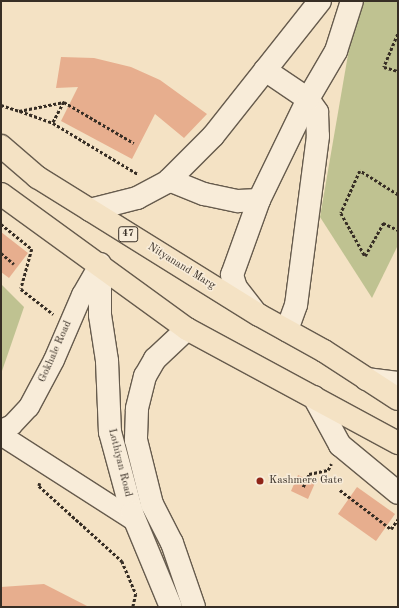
<!DOCTYPE html>
<html>
<head>
<meta charset="utf-8">
<style>
  body { margin:0 }
  #map { position:relative; width:399px; height:608px; overflow:hidden; background:#f4e2c4; font-family:"Old Standard TT",serif }
  div>[style] { position:absolute }
  .green>* { inset:0; background:#bfc291 }
  .building>* { inset:0; background:#e7ae8e }
  .path>* { height:2.5px; margin-top:-1.25px; transform-origin:0; background:repeating-linear-gradient(90deg,#372e25 0 3px,transparent 0 5px) }
  .roads { filter:drop-shadow(1px 0 #665b4d) drop-shadow(-1px 0 #665b4d) drop-shadow(0 1px #665b4d) drop-shadow(0 -1px #665b4d) }
  .minor>* { height:20px; margin:-10px; padding:0 10px; transform-origin:10px; border-radius:10px; background:#f8ecd9 }
  .secondary>* { height:22px; margin:-11px; padding:0 11px; transform-origin:11px; border-radius:11px; background:#f8ecd9 }
  .primary>* { height:22px; margin:-11px; padding:0 11px; transform-origin:11px; border-radius:11px; background:#f4e2c4 }
  .dots>* { width:11px; height:11px; translate:-50% -50%; box-sizing:border-box; border:2px solid #f8ecd9; border-radius:50% }
  span { translate:-50% -50%; white-space:nowrap; text-align:center; line-height:1.15; -webkit-text-stroke:3px #f8ecd9; paint-order:stroke }
  .shield-label span { padding:1px 3px; background:#f8ecd9; border:1px solid; border-radius:3px; -webkit-text-stroke-width:0 }
  .shield-label { font-size:10px; color:#372e25; font-weight:700 }
  .street-label { font-size:11px; color:#372e25 }
  .poi-label { font-size:11px; color:#372e25 }
  .left { translate:0 -50%; text-align:left }
  .frame { position:absolute; inset:0; border:2px solid #372e25; pointer-events:none }
</style>
</head>
<body>
<div id="map">
  <div class="green">
    <i style="clip-path:polygon(365px 1px,398px 1px,398px 245px,372px 298px,320px 217px,355px 14px)"></i>
    <i style="clip-path:polygon(1px 284px,24px 307px,1px 374px)"></i>
  </div>
  <div class="building">
    <i style="clip-path:polygon(61px 57px,94px 58px,131px 67px,160px 80px,207px 114px,184px 138px,155px 114px,132px 159px,61px 121px,78px 87px,56px 88px)"></i>
    <i style="clip-path:polygon(1px 232px,28px 253px,9px 278px,1px 272px)"></i>
    <i style="clip-path:polygon(298px 475px,315px 483px,308px 499px,291px 491px)"></i>
    <i style="clip-path:polygon(357px 487px,395px 514px,376px 541px,338px 514px)"></i>
    <i style="clip-path:polygon(44px 584px,89px 607px,1px 607px,1px 587px)"></i>
  </div>
  <div class="path">
    <i style="left:398px;top:34px;width:36px;rotate:113deg"></i>
    <i style="left:384px;top:67px;width:15px;rotate:16deg"></i>
    <i style="left:64px;top:102px;width:81px;rotate:30.4deg"></i>
    <i style="left:1px;top:105px;width:19px;rotate:18deg"></i>
    <i style="left:19px;top:111px;width:46px;rotate:-11.3deg"></i>
    <i style="left:64px;top:102px;width:24px;rotate:118deg"></i>
    <i style="left:53px;top:123px;width:99px;rotate:31deg"></i>
    <i style="left:20px;top:111px;width:35px;rotate:20deg"></i>
    <i style="left:398px;top:195px;width:45px;rotate:-147.7deg"></i>
    <i style="left:360px;top:171px;width:46px;rotate:114.3deg"></i>
    <i style="left:341px;top:213px;width:49px;rotate:60.8deg"></i>
    <i style="left:365px;top:256px;width:38px;rotate:-61deg"></i>
    <i style="left:383px;top:223px;width:17px;rotate:25deg"></i>
    <i style="left:1px;top:224px;width:40px;rotate:39deg"></i>
    <i style="left:32px;top:249px;width:41px;rotate:105.4deg"></i>
    <i style="left:21px;top:289px;width:41px;rotate:38deg"></i>
    <i style="left:1px;top:253px;width:17px;rotate:40deg"></i>
    <i style="left:40px;top:483px;width:3px;rotate:108deg"></i>
    <i style="left:39px;top:486px;width:112px;rotate:42.1deg"></i>
    <i style="left:122px;top:561px;width:36px;rotate:67deg"></i>
    <i style="left:136px;top:594px;width:13px;rotate:103deg"></i>
    <i style="left:303px;top:487px;width:14px;rotate:-65deg"></i>
    <i style="left:309px;top:474px;width:19px;rotate:-12deg"></i>
    <i style="left:328px;top:470px;width:7px;rotate:-63deg"></i>
    <i style="left:340px;top:490px;width:64px;rotate:37.4deg"></i>
    <i style="left:391px;top:529px;width:12px;rotate:-55deg"></i>
  </div>
  <div class="roads">
    <div class="minor">
      <i style="left:1px;top:430px;width:12px;rotate:-24deg"></i>
      <i style="left:12px;top:425px;width:25px;rotate:-47deg"></i>
      <i style="left:29px;top:407px;width:53px;rotate:-62deg"></i>
      <i style="left:54px;top:360px;width:71px;rotate:-66.7deg"></i>
      <i style="left:82px;top:295px;width:36px;rotate:-60deg"></i>
      <i style="left:1px;top:435px;width:159px;rotate:32.7deg"></i>
    </div>
    <div class="secondary">
      <i style="left:265px;top:70px;width:52px;rotate:34deg"></i>
      <i style="left:308px;top:99px;width:16px;rotate:55deg"></i>
      <i style="left:317px;top:112px;width:24px;rotate:88deg"></i>
      <i style="left:318px;top:136px;width:170px;rotate:97.4deg"></i>
      <i style="left:296px;top:305px;width:27px;rotate:110deg"></i>
      <i style="left:169px;top:180px;width:38px;rotate:22deg"></i>
      <i style="left:204px;top:194px;width:35px;rotate:12deg"></i>
      <i style="left:238px;top:201px;width:21px;rotate:-3deg"></i>
      <i style="left:90px;top:210px;width:49px;rotate:-14.3deg"></i>
      <i style="left:137px;top:198px;width:34px;rotate:-28deg"></i>
      <i style="left:167px;top:182px;width:65px;rotate:-45deg"></i>
      <i style="left:213px;top:136px;width:172px;rotate:-51.6deg"></i>
      <i style="left:100px;top:264px;width:51px;rotate:90deg"></i>
      <i style="left:100px;top:315px;width:47px;rotate:81.3deg"></i>
      <i style="left:107px;top:361px;width:71px;rotate:87.6deg"></i>
      <i style="left:110px;top:432px;width:84px;rotate:74.8deg"></i>
      <i style="left:132px;top:513px;width:102px;rotate:67.5deg"></i>
      <i style="left:255px;top:312px;width:31px;rotate:-128deg"></i>
      <i style="left:236px;top:288px;width:14px;rotate:-107deg"></i>
      <i style="left:232px;top:275px;width:80px;rotate:-70.2deg"></i>
      <i style="left:259px;top:200px;width:112px;rotate:-64.1deg"></i>
      <i style="left:308px;top:99px;width:56px;rotate:-59.7deg"></i>
      <i style="left:336px;top:51px;width:52px;rotate:-72.3deg"></i>
      <i style="left:187px;top:329px;width:44px;rotate:136.8deg"></i>
      <i style="left:155px;top:359px;width:20px;rotate:120deg"></i>
      <i style="left:145px;top:376px;width:34px;rotate:104deg"></i>
      <i style="left:137px;top:409px;width:31px;rotate:92deg"></i>
      <i style="left:136px;top:440px;width:66px;rotate:76deg"></i>
      <i style="left:152px;top:504px;width:44px;rotate:62.9deg"></i>
      <i style="left:172px;top:543px;width:68px;rotate:71deg"></i>
      <i style="left:366px;top:379px;width:32px;rotate:7deg"></i>
      <i style="left:314px;top:397px;width:55px;rotate:61.6deg"></i>
      <i style="left:340px;top:445px;width:75px;rotate:39.6deg"></i>
    </div>
    <div class="primary">
      <i style="left:1px;top:146px;width:48px;rotate:40.7deg"></i>
      <i style="left:37px;top:177px;width:261px;rotate:31.9deg"></i>
      <i style="left:259px;top:315px;width:74px;rotate:29deg"></i>
      <i style="left:324px;top:351px;width:88px;rotate:33deg"></i>
      <i style="left:1px;top:194px;width:230px;rotate:36deg"></i>
      <i style="left:187px;top:329px;width:240px;rotate:28.4deg"></i>
    </div>
  </div>
  <div class="dots">
    <i style="left:260px;top:481px;background:#8f2418"></i>
  </div>
  <div class="shield-label">
    <span style="left:128px;top:234px">47</span>
  </div>
  <div class="street-label">
    <span style="left:181px;top:267px;rotate:32deg">Nityanand Marg</span>
    <span style="left:56px;top:352px;rotate:-66deg">Gokhale Road</span>
    <span style="left:119px;top:463px;rotate:76deg">Lothiyan Road</span>
  </div>
  <div class="poi-label">
    <span class="left" style="left:269px;top:481px">Kashmere Gate</span>
  </div>
  <div class="frame"></div>
</div>
</body>
</html>
